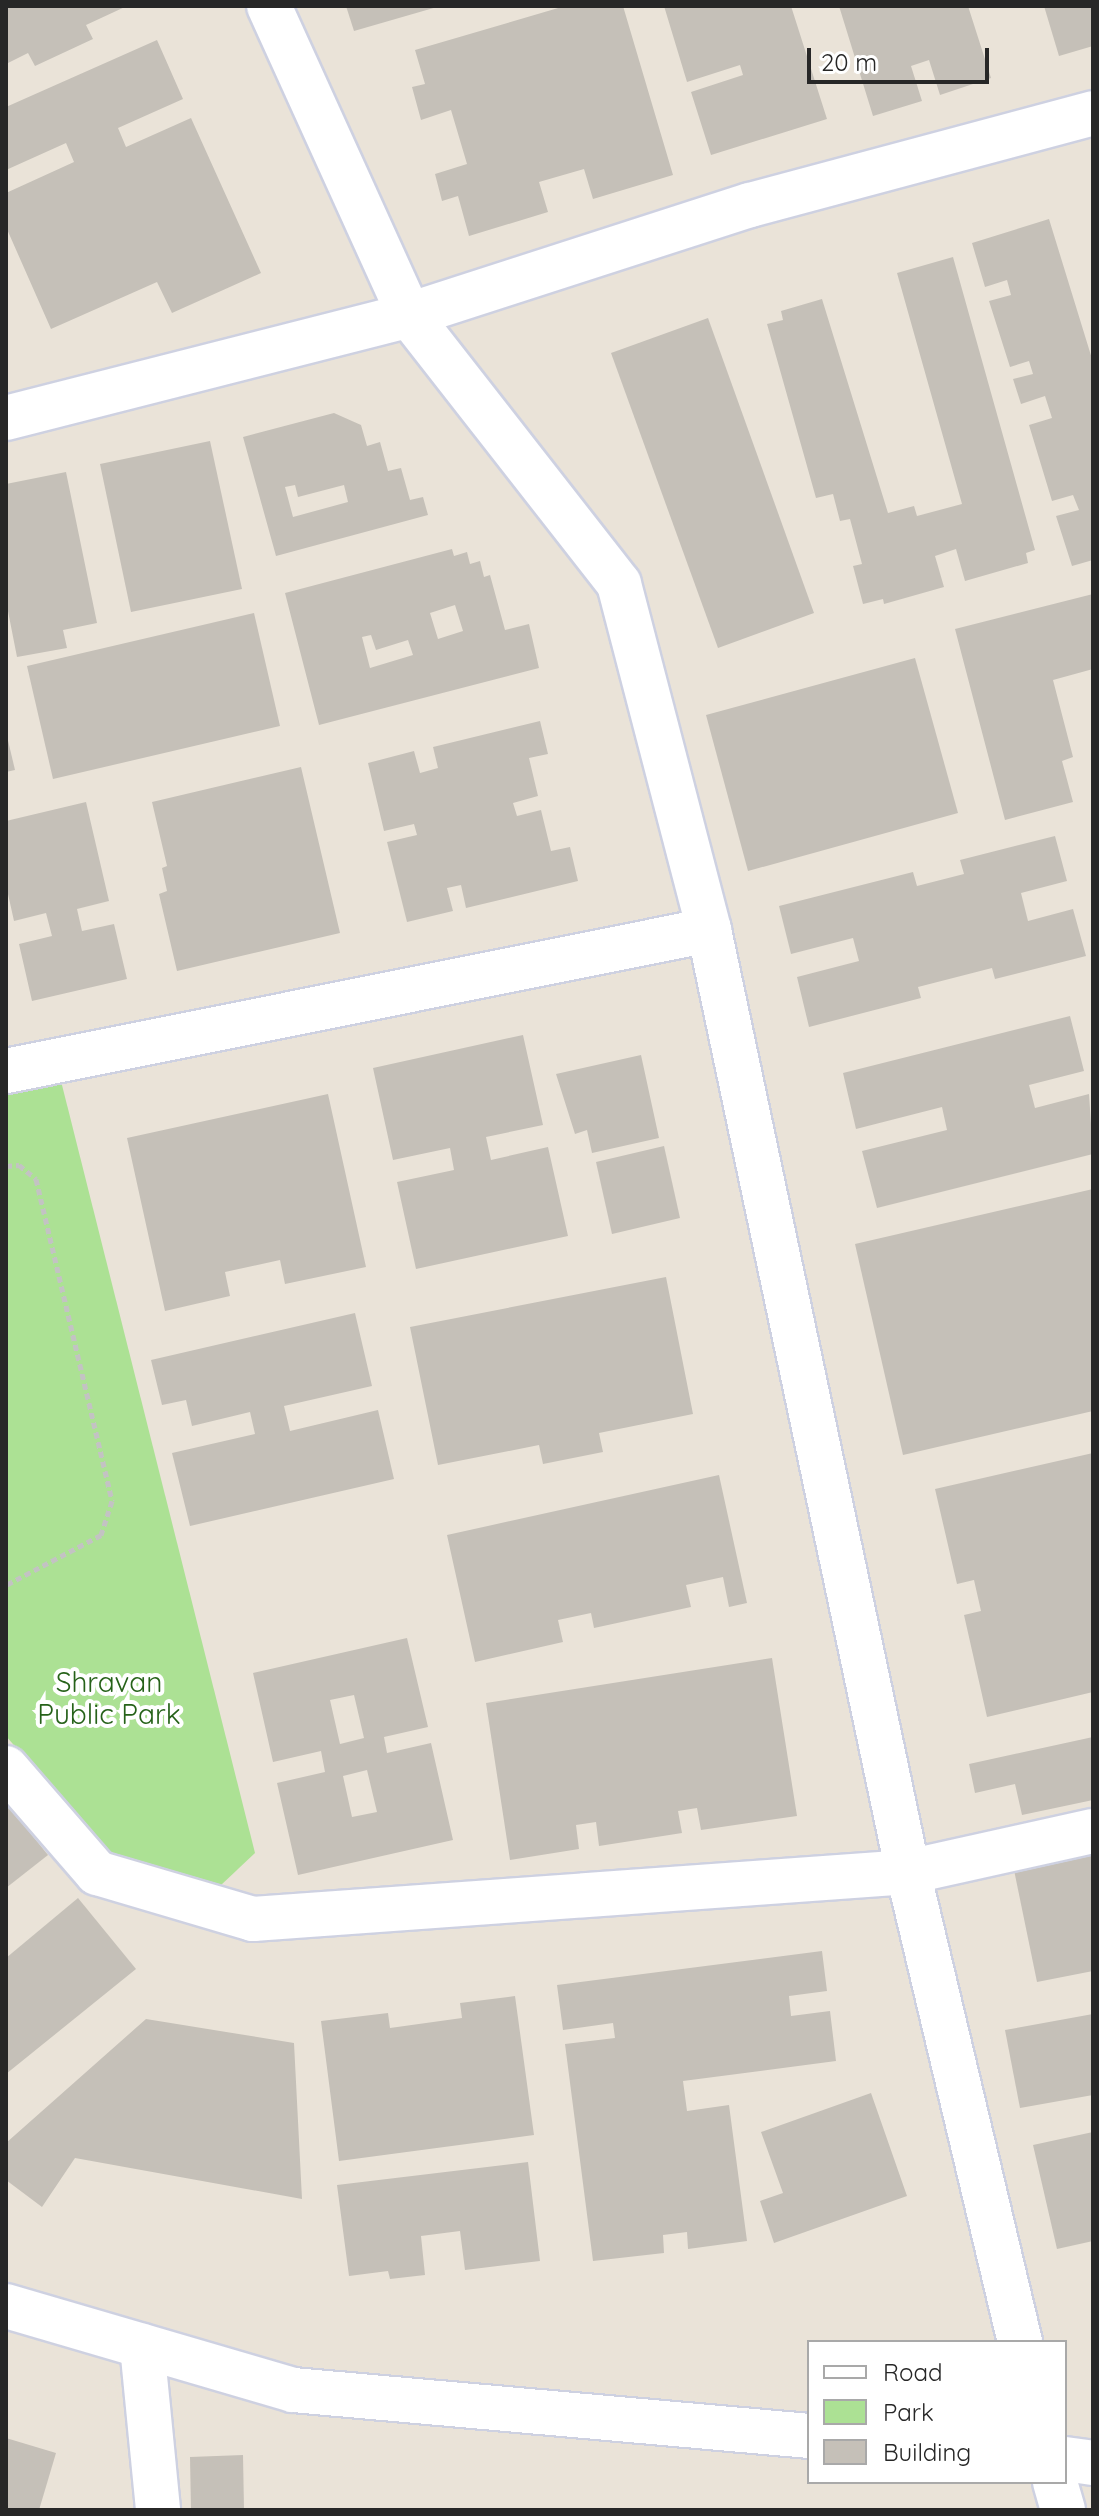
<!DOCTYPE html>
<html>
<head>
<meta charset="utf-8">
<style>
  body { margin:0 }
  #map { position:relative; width:1099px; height:2516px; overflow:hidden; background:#eae3d8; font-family:Quicksand,sans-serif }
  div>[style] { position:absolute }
  .green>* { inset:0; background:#ace194 }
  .building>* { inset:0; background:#c5c0b8 }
  .path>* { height:5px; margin-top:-2.5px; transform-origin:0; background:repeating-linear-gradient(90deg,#c3c3c3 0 6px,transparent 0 10px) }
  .roads { filter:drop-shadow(2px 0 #ced1e1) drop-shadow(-2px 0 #ced1e1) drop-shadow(0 2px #ced1e1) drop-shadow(0 -2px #ced1e1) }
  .street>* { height:44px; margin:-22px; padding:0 22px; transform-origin:22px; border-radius:22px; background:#fff }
  .secondary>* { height:44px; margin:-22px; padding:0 22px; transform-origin:22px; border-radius:22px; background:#fff }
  span { translate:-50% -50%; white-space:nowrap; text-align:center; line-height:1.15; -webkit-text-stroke:8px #fff; paint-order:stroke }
  .park-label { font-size:28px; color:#266219 }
  .frame { position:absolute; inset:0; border:8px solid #272727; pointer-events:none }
  .legend { position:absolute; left:807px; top:2340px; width:260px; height:144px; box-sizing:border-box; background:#fff; border:2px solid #a9a9a9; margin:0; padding:10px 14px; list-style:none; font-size:24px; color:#272727 }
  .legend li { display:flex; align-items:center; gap:16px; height:40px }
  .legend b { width:40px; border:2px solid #a9a9a9 }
  .scale { position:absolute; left:807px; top:48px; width:182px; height:36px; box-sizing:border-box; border:4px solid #272727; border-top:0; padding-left:10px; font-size:24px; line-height:28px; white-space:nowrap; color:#272727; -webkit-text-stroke:6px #fff; paint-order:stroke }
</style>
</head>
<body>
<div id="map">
  <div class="green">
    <i style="clip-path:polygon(61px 1081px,255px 1853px,220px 1886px,107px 1853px,6px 1736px,6px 1092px)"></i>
  </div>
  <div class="building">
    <i style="clip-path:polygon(6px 6px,127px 6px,86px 25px,93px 39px,35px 66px,28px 53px,6px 64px)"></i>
    <i style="clip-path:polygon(346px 6px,437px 6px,437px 7px,354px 31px)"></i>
    <i style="clip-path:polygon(565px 6px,623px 6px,673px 175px,593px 199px,584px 169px,539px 182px,548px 212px,469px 236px,458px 196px,442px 201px,435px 174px,467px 164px,451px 110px,421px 120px,412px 87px,425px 84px,415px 50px)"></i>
    <i style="clip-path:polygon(664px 6px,791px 6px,827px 119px,711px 155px,691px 92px,743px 75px,740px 65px,687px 82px)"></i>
    <i style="clip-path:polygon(839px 6px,968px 6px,991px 78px,940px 95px,929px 60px,911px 66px,922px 101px,873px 116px)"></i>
    <i style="clip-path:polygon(1044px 6px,1093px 6px,1093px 46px,1059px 56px)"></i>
    <i style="clip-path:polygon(157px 40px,183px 99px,118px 128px,126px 147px,191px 118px,261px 273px,172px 313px,157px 282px,51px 329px,6px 227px,6px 193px,74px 162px,66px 143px,6px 170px,6px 107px)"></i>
    <i style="clip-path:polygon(1049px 219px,1093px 362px,1093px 560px,1072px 566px,1056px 516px,1079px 510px,1073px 495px,1052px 501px,1029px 425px,1052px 418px,1045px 396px,1021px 404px,1013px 379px,1033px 374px,1029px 361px,1010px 367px,989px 301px,1011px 295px,1007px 280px,985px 287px,972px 243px)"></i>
    <i style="clip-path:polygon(953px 257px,1035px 550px,1026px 553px,1028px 563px,965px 581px,956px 549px,935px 556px,944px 587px,884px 604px,883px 599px,863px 604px,853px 566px,862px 564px,850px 519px,840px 521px,833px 494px,816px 498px,767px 324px,783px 320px,781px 311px,822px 299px,888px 513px,914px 506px,917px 516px,962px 504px,897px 273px)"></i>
    <i style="clip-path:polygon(708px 318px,814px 613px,718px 648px,611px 353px)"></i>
    <i style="clip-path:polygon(evenodd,334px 413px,361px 425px,367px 446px,380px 442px,388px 471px,401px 468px,410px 500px,423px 497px,428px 515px,276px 556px,243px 437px,334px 413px,295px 485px,298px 497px,344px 485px,348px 502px,293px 517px,285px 487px,295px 485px)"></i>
    <i style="clip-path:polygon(210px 441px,242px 589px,131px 612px,100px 464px)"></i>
    <i style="clip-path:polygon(66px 472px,97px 623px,63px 630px,67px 648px,17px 657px,6px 601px,6px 484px)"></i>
    <i style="clip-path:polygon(evenodd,452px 549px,454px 556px,467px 552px,470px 564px,480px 561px,484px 577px,490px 575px,505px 630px,529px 624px,539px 668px,319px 725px,285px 593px,452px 549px,455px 605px,463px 631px,438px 639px,430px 613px,455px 605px,452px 549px,371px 635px,376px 650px,408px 640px,413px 655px,370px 668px,362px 637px,371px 635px)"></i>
    <i style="clip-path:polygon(1093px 594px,1093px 669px,1053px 680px,1073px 757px,1062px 761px,1073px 802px,1005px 820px,955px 629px)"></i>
    <i style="clip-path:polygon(254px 613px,280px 726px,53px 779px,27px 666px)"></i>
    <i style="clip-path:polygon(915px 658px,958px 813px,748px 871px,706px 715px)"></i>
    <i style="clip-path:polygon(540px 721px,548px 754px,529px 758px,538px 796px,513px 803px,517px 816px,541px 810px,551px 851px,570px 847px,578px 881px,466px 908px,461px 885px,447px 888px,453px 911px,407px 922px,387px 842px,417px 835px,414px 824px,384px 831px,368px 763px,414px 751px,420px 773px,438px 768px,433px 747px)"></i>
    <i style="clip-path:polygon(6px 732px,15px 770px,6px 772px)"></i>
    <i style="clip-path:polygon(301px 767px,340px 933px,177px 971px,159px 894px,167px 891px,162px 868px,167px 866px,152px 802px)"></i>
    <i style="clip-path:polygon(86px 802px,109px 901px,77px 909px,82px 931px,114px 924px,127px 979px,32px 1001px,19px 944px,52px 936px,46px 913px,14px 921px,6px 885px,6px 821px)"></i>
    <i style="clip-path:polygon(1055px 836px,1067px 881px,1021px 893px,1028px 921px,1073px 909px,1086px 956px,995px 979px,992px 968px,918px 987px,921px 998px,809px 1027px,797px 977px,859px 961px,853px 938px,791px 954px,779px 906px,913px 872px,917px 886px,964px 874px,960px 860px)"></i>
    <i style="clip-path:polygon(1070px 1016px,1084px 1071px,1029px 1085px,1035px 1108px,1089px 1094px,1093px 1154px,877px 1208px,862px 1151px,947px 1130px,942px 1107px,856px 1129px,843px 1073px)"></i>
    <i style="clip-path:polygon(523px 1035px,543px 1125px,486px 1137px,491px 1160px,548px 1147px,568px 1236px,416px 1269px,397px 1182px,454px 1170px,450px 1148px,393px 1160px,373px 1068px)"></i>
    <i style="clip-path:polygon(641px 1055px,659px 1138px,592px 1153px,587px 1130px,575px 1134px,556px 1074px)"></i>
    <i style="clip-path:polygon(328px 1094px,366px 1267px,285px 1284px,280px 1260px,225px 1272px,230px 1296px,165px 1311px,127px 1138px)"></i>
    <i style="clip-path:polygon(664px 1146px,680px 1218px,612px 1234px,596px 1162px)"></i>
    <i style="clip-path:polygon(1093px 1189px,1093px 1411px,903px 1455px,855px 1244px)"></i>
    <i style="clip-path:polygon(666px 1277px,693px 1414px,599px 1433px,603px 1452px,543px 1464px,539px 1445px,438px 1465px,410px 1327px)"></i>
    <i style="clip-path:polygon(355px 1313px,372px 1386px,284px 1406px,290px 1431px,378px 1410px,394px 1479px,190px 1526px,172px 1453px,255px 1434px,250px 1412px,192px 1426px,186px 1400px,162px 1405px,151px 1360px)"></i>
    <i style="clip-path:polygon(1093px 1453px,1093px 1692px,987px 1717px,964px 1615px,981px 1611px,974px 1580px,957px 1584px,935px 1489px)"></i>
    <i style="clip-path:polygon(719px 1475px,747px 1603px,729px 1607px,723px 1577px,686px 1585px,691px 1607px,594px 1628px,591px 1613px,558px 1620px,563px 1642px,475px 1662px,447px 1535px)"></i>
    <i style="clip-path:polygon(evenodd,407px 1638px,428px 1727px,384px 1737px,387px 1753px,431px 1743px,453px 1840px,298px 1875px,277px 1783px,325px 1772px,321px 1751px,273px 1762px,253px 1673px,407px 1638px,354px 1695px,364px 1738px,340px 1744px,330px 1700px,354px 1695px,407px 1638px,367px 1770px,377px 1812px,352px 1817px,343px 1776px,367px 1770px)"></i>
    <i style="clip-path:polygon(772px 1658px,797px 1816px,701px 1830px,697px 1808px,678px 1811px,682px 1833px,599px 1846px,596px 1822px,576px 1825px,579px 1849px,510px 1860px,486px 1703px)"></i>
    <i style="clip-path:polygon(1093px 1737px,1093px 1800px,1022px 1815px,1015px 1784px,975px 1793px,969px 1764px)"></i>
    <i style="clip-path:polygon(6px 1803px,48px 1855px,6px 1888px)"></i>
    <i style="clip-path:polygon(1093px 1854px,1093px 1971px,1037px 1982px,1014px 1870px)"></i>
    <i style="clip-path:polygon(78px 1898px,136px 1969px,6px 2074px,6px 1958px)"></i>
    <i style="clip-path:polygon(822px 1951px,827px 1991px,789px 1996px,791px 2016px,830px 2011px,836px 2061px,683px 2081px,687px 2111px,729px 2105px,747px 2241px,688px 2249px,687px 2232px,663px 2235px,664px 2253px,593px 2261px,565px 2044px,615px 2038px,613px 2023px,563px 2030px,557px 1985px)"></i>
    <i style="clip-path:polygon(515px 1996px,534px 2135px,339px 2161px,321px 2021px,388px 2013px,390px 2028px,462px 2018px,460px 2003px)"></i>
    <i style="clip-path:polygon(1093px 2014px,1093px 2095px,1020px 2108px,1005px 2030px)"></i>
    <i style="clip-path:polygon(146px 2019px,294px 2043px,302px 2199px,75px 2158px,42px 2207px,6px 2180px,6px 2143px)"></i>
    <i style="clip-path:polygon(871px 2093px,907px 2196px,774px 2243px,760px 2201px,783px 2193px,761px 2132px)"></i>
    <i style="clip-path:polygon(1093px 2132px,1093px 2241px,1057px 2249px,1033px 2145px)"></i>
    <i style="clip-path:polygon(528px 2162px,540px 2261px,465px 2270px,460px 2231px,421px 2236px,425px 2275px,390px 2279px,388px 2271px,349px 2276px,337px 2185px)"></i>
    <i style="clip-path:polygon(6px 2438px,56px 2453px,39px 2510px,6px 2510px)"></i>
    <i style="clip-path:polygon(243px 2455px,244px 2510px,191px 2510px,190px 2457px)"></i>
  </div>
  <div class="path">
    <i style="left:6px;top:1166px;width:13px;rotate:-4deg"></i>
    <i style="left:19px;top:1165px;width:22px;rotate:39deg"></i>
    <i style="left:36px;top:1179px;width:331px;rotate:76.7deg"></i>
    <i style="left:112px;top:1501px;width:36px;rotate:108deg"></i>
    <i style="left:101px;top:1535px;width:107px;rotate:152.2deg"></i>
  </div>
  <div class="roads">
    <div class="street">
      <i style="left:269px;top:6px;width:339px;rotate:65.6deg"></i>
      <i style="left:409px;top:315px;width:341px;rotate:52deg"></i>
      <i style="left:619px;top:584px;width:358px;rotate:75.4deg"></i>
      <i style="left:709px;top:930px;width:963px;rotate:78.07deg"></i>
      <i style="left:908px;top:1872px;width:483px;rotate:76.6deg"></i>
      <i style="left:6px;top:418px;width:416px;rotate:-14.3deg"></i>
      <i style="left:409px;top:315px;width:358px;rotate:-17.9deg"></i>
      <i style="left:750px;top:205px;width:355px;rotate:-15deg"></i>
      <i style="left:6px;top:1071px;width:717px;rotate:-11.34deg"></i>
      <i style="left:6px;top:1768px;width:139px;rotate:49.1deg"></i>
      <i style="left:97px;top:1873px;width:163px;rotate:16.4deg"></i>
      <i style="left:253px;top:1919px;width:657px;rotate:-4.1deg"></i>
      <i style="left:908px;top:1872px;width:189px;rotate:-12.5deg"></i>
      <i style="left:142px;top:2346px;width:165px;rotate:84.4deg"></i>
      <i style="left:1055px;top:2482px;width:29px;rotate:74deg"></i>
    </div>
    <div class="secondary">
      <i style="left:6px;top:2306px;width:299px;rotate:16.3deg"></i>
      <i style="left:293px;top:2390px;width:518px;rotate:5.09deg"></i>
      <i style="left:1065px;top:2459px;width:28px;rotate:8deg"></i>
    </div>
  </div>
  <div class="park-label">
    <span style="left:109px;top:1698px">Shravan<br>Public Park</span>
  </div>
  <div class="frame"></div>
  <ul class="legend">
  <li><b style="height:10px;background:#fff"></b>Road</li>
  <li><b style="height:22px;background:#ace194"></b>Park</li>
  <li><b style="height:22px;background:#c5c0b8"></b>Building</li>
  </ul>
  <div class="scale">20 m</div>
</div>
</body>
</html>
